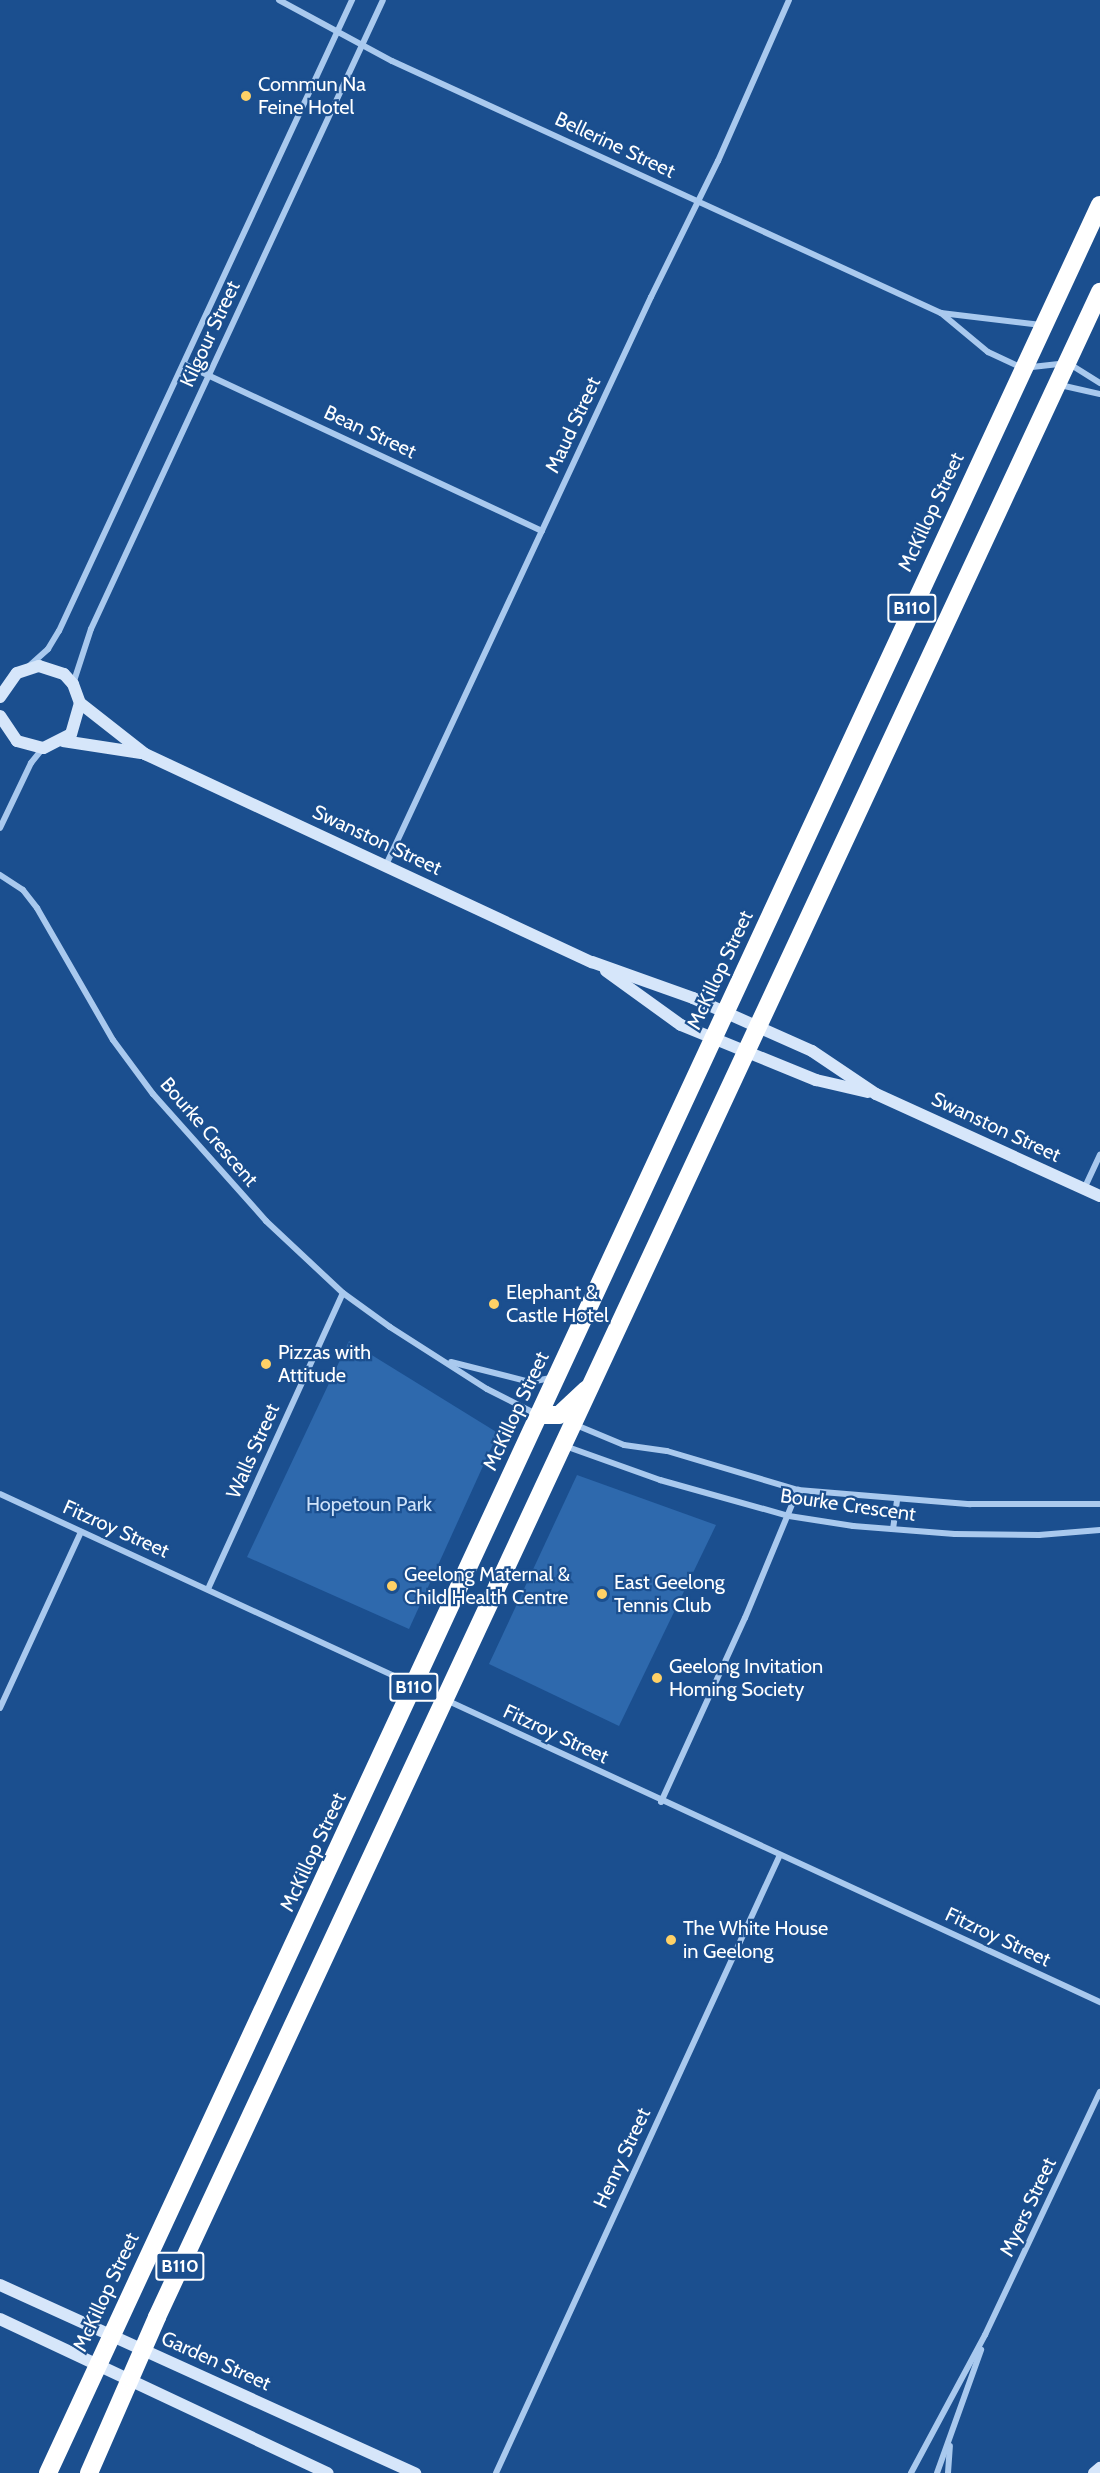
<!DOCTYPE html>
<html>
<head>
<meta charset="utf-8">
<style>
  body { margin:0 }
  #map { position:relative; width:1100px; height:2473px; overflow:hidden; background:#1b4f8f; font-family:Cabin,sans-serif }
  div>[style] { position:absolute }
  .green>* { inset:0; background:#2e69ad }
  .street>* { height:6px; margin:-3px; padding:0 3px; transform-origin:3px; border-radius:3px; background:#a9c9ee }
  .secondary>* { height:12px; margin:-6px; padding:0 6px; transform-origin:6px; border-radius:6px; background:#d6e6fa }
  .highway>* { height:18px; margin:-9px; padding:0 9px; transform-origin:9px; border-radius:9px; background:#fff }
  .dots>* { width:16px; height:16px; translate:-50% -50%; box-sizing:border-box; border:3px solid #1b4f8f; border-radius:50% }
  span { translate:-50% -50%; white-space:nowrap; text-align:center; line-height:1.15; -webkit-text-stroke:4.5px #1b4f8f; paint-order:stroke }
  .shield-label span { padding:2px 4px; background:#1b4f8f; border:2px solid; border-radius:4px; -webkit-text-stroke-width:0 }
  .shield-label { font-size:18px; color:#fff; font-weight:700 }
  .poi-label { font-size:20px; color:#fff }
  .left { translate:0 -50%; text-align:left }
  .street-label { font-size:20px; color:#fff }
  .park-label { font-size:20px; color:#cfe3fa }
</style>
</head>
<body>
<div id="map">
  <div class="green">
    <i style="clip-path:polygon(349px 1341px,498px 1433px,409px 1629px,247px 1557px)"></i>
    <i style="clip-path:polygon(577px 1475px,716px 1525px,619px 1726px,489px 1664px)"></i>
  </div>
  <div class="street">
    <i style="left:279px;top:0;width:128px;rotate:28.4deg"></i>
    <i style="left:392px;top:61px;width:604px;rotate:24.66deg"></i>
    <i style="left:941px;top:313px;width:61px;rotate:39.7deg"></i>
    <i style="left:988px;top:352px;width:38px;rotate:25deg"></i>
    <i style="left:1023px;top:368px;width:45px;rotate:-6.3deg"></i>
    <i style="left:1068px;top:363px;width:38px;rotate:32deg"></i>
    <i style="left:941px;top:313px;width:101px;rotate:6.8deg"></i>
    <i style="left:184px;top:364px;width:395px;rotate:25deg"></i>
    <i style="left:1060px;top:385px;width:41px;rotate:12.7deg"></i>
    <i style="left:28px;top:667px;width:27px;rotate:-42deg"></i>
    <i style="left:48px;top:649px;width:21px;rotate:-59deg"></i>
    <i style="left:59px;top:631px;width:696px;rotate:-65.09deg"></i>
    <i style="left:73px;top:684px;width:58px;rotate:-71.9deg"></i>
    <i style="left:91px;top:629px;width:693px;rotate:-65.1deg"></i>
    <i style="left:0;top:828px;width:72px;rotate:-64.5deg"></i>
    <i style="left:31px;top:763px;width:19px;rotate:-51deg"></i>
    <i style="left:386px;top:865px;width:627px;rotate:-64.99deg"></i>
    <i style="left:651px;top:297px;width:152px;rotate:-63.8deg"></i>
    <i style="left:718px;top:161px;width:176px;rotate:-66.2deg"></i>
    <i style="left:0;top:875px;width:27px;rotate:33deg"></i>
    <i style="left:23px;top:890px;width:23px;rotate:52deg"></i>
    <i style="left:37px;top:908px;width:152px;rotate:60.1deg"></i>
    <i style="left:113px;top:1040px;width:67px;rotate:53.5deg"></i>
    <i style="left:153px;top:1094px;width:170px;rotate:48.3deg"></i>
    <i style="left:266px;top:1221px;width:105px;rotate:43.1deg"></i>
    <i style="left:343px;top:1293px;width:58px;rotate:35.9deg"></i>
    <i style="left:390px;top:1327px;width:115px;rotate:32.6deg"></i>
    <i style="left:487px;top:1389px;width:55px;rotate:27deg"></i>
    <i style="left:1084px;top:1189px;width:38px;rotate:-65deg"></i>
    <i style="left:451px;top:1362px;width:81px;rotate:14.2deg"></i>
    <i style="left:530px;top:1382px;width:21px;rotate:-11deg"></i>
    <i style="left:576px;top:1425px;width:52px;rotate:22.6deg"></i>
    <i style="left:624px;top:1445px;width:43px;rotate:7.9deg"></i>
    <i style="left:667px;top:1451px;width:137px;rotate:16.6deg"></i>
    <i style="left:798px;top:1490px;width:173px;rotate:4.7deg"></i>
    <i style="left:970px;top:1504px;width:130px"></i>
    <i style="left:565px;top:1446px;width:101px;rotate:19.7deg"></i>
    <i style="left:660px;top:1480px;width:134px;rotate:15.6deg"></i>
    <i style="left:789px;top:1516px;width:65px;rotate:8.9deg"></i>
    <i style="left:853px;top:1526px;width:102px;rotate:4.5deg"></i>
    <i style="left:955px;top:1534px;width:84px;rotate:0.7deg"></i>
    <i style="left:1039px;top:1535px;width:61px;rotate:-4.7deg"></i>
    <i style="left:0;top:1494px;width:1212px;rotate:24.79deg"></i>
    <i style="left:893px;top:1529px;width:30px;rotate:-82deg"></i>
    <i style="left:208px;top:1589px;width:325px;rotate:-65.5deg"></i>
    <i style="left:0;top:1708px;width:194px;rotate:-65.3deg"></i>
    <i style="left:661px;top:1802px;width:202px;rotate:-65.5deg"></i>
    <i style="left:745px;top:1618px;width:139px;rotate:-67.5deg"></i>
    <i style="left:496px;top:2473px;width:678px;rotate:-65.33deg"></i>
    <i style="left:911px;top:2473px;width:157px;rotate:-61.8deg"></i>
    <i style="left:985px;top:2335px;width:269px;rotate:-64.7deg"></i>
    <i style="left:937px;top:2473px;width:131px;rotate:-70.3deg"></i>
    <i style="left:948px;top:2473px;width:27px;rotate:-86deg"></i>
  </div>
  <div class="secondary">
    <i style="left:0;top:697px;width:29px;rotate:-55deg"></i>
    <i style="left:17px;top:673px;width:23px;rotate:-18deg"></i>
    <i style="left:39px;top:666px;width:26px;rotate:18deg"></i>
    <i style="left:64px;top:674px;width:13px;rotate:48deg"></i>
    <i style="left:73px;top:684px;width:20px;rotate:70deg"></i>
    <i style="left:80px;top:703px;width:32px;rotate:106deg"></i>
    <i style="left:71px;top:734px;width:31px;rotate:153deg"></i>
    <i style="left:43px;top:748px;width:27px;rotate:-165deg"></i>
    <i style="left:17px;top:741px;width:30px;rotate:-124deg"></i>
    <i style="left:80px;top:703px;width:83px;rotate:38.1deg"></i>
    <i style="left:145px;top:754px;width:493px;rotate:25deg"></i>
    <i style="left:592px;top:962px;width:107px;rotate:19.6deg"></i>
    <i style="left:693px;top:998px;width:130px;rotate:24deg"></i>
    <i style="left:812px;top:1051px;width:77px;rotate:33.9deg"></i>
    <i style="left:876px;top:1094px;width:246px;rotate:24.5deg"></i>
    <i style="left:63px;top:741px;width:79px;rotate:8.7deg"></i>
    <i style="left:606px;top:971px;width:92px;rotate:35.8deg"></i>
    <i style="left:681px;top:1025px;width:146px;rotate:22.2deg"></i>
    <i style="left:816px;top:1080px;width:53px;rotate:13deg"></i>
    <i style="left:0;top:2285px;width:456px;rotate:24.4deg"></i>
    <i style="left:0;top:2319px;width:362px;rotate:25.2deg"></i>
    <i style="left:1094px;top:2473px;width:8px;rotate:-40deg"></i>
  </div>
  <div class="highway">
    <i style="left:539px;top:1415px;width:20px"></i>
    <i style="left:559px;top:1415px;width:37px;rotate:-43deg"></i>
    <i style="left:48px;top:2473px;width:2500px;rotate:-65.12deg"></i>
    <i style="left:89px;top:2473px;width:170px;rotate:-66.4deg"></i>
    <i style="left:157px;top:2317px;width:2234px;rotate:-65.03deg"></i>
  </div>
  <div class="dots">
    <i style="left:246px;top:96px;background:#ffd166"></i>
    <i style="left:494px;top:1304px;background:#ffd166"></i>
    <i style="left:266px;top:1364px;background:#ffd166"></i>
    <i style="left:392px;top:1586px;background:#ffd166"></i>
    <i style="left:602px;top:1594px;background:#ffd166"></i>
    <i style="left:657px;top:1678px;background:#ffd166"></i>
    <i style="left:671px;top:1940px;background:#ffd166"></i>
  </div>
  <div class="shield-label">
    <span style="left:912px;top:608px">B110</span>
    <span style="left:414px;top:1687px">B110</span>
    <span style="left:180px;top:2266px">B110</span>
  </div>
  <div class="poi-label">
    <span class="left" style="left:258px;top:96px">Commun Na<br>Feine Hotel</span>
    <span class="left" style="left:506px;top:1304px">Elephant &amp;<br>Castle Hotel</span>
    <span class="left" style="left:278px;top:1364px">Pizzas with<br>Attitude</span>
    <span class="left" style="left:404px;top:1586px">Geelong Maternal &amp;<br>Child Health Centre</span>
    <span class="left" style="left:614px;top:1594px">East Geelong<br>Tennis Club</span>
    <span class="left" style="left:669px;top:1678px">Geelong Invitation<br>Homing Society</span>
    <span class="left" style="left:683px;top:1940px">The White House<br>in Geelong</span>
  </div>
  <div class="street-label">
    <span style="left:615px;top:145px;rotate:25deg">Bellerine Street</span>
    <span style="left:210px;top:334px;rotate:-65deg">Kilgour Street</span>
    <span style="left:573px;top:425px;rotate:-65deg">Maud Street</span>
    <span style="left:370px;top:432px;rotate:25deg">Bean Street</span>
    <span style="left:931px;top:512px;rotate:-65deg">McKillop Street</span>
    <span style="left:377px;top:840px;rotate:25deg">Swanston Street</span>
    <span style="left:720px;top:970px;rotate:-65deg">McKillop Street</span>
    <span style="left:996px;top:1127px;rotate:25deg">Swanston Street</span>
    <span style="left:209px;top:1132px;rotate:49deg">Bourke Crescent</span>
    <span style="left:516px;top:1411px;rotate:-65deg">McKillop Street</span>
    <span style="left:253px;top:1451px;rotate:-66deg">Walls Street</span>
    <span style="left:848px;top:1505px;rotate:8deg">Bourke Crescent</span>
    <span style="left:116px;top:1529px;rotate:24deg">Fitzroy Street</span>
    <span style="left:556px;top:1734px;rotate:25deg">Fitzroy Street</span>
    <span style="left:313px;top:1852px;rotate:-65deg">McKillop Street</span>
    <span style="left:998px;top:1937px;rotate:25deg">Fitzroy Street</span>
    <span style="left:622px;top:2158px;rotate:-65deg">Henry Street</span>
    <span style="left:1028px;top:2207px;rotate:-65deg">Myers Street</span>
    <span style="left:106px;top:2292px;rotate:-65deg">McKillop Street</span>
    <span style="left:216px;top:2361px;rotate:24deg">Garden Street</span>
  </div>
  <div class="park-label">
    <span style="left:369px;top:1504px">Hopetoun Park</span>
  </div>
</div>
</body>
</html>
